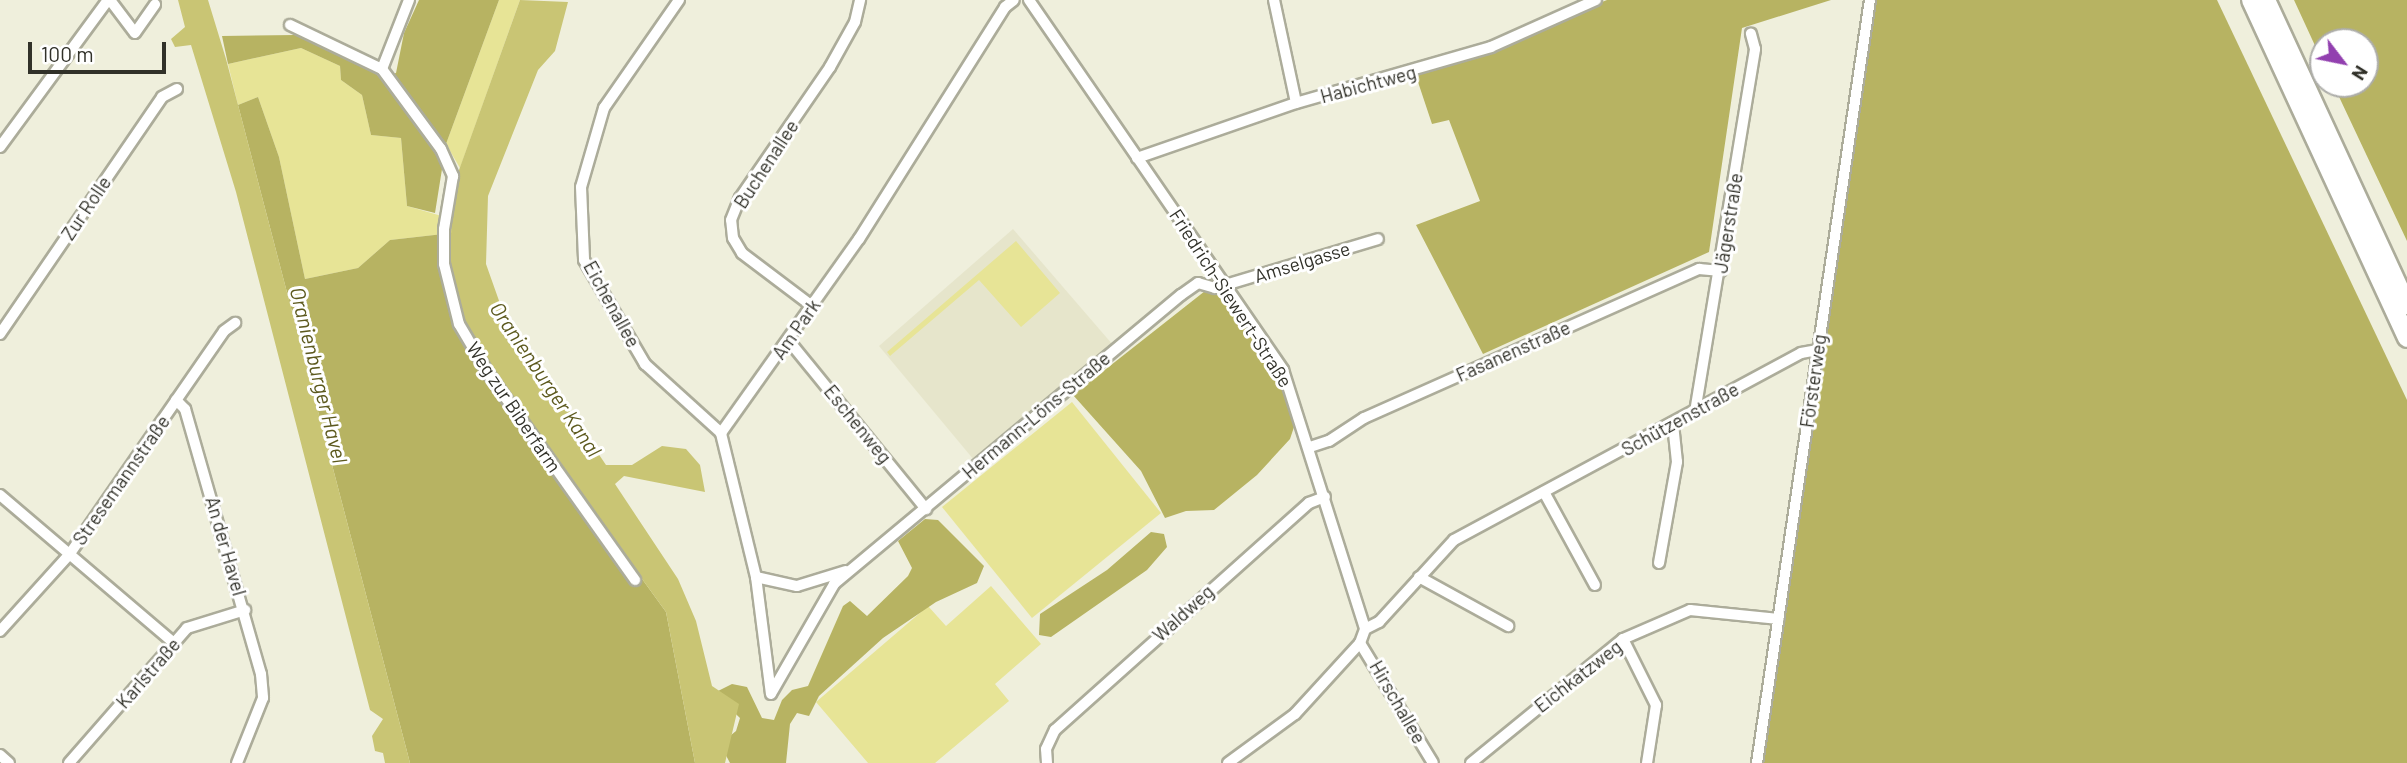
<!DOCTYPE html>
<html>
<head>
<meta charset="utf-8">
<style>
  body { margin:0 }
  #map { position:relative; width:2407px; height:763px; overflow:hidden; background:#efefdc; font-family:Barlow,sans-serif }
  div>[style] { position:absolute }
  .built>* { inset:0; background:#e6e5cb }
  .green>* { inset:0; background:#e7e496 }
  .forest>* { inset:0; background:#b7b362 }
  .water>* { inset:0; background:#c9c574 }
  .roads { filter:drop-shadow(2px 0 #acac9a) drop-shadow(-2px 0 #acac9a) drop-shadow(0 2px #acac9a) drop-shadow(0 -2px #acac9a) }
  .minor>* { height:10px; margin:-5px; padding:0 5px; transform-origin:5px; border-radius:5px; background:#fff }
  .trunk>* { height:18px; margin:-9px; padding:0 9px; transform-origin:9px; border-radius:9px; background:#fff }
  span { translate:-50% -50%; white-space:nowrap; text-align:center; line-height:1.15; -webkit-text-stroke:6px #fff; paint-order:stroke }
  .street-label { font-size:19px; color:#313129 }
  .water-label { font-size:21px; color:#5c591d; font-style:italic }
  .north { position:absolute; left:2309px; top:28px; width:70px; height:70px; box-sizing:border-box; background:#fff; border:2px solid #adada9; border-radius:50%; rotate:122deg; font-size:19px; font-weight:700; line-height:28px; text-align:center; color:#313129 }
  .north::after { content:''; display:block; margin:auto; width:24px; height:32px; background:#9240af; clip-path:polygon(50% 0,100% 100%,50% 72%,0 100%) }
  .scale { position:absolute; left:28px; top:42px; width:138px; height:32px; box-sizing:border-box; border:4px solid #313129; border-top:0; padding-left:9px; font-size:21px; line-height:24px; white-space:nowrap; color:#313129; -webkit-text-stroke:5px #fff; paint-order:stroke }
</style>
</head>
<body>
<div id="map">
  <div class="built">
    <i style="clip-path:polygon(1013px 229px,1113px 345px,974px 460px,879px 346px)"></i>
  </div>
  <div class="green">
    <i style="clip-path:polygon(499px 0,520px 0,460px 168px,446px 144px)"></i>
    <i style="clip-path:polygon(301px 48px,340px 66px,341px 80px,362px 95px,371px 135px,401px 138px,407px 206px,452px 219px,452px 233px,390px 240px,358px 268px,305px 279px,279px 157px,258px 97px,238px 105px,228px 64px)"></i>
    <i style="clip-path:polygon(1016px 241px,1060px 293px,1021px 327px,979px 280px,890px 356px,887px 352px)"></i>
    <i style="clip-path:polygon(1072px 402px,1161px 513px,1032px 618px,942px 507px)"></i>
    <i style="clip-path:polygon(991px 586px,1041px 644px,995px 684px,1009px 701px,935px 763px,868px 763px,816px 702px,928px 606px,946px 626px)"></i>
  </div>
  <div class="forest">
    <i style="clip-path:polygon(419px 0,499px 0,446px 144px,435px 213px,407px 206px,401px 138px,371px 135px,362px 95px,341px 80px,340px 66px,301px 48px,228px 64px,222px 36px,295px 35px,372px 69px,379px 77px,396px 73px,404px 33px)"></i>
    <i style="clip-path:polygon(1607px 0,1831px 0,1742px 28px,1709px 252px,1483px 354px,1416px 225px,1480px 201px,1449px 120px,1432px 124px,1416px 76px)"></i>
    <i style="clip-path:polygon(1876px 0,2217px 0,2407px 400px,2407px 763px,1762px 763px)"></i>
    <i style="clip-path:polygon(2294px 0,2407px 0,2407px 241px,2333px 84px,2365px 84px,2365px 42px,2323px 42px,2323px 63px)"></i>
    <i style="clip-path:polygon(258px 97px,279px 157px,305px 279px,358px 268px,390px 240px,452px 233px,449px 268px,485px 362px,666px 612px,695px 763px,410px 763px,238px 105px)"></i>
    <i style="clip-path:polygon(1205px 291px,1222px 293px,1277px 374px,1295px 424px,1290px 439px,1257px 475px,1214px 510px,1186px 511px,1165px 518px,1141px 471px,1073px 395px)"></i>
    <i style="clip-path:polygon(925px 519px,938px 520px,984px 566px,977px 583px,936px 602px,883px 638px,819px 696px,809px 716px,797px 713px,790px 724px,786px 763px,730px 763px,720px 744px,736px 731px,740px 718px,714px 693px,732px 684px,747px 687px,762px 718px,774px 720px,782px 700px,792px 690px,808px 686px,843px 606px,850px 601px,867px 616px,908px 576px,912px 568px,898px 541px)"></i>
    <i style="clip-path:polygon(1151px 532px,1164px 534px,1167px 547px,1147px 570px,1051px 637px,1039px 635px,1040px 614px,1107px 570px)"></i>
  </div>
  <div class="water">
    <i style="clip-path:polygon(178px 0,208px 0,226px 59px,410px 763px,385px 763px,383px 753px,375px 751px,372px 736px,383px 719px,370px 710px,236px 192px,191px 45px,175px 47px,171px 39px,185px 27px)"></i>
    <i style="clip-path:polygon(520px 0,568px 2px,555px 51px,538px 70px,488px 196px,486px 264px,503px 312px,606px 465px,632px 465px,662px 446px,686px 449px,700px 465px,705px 492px,624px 476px,615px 484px,678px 579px,696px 621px,712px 686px,739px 704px,725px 763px,695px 763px,666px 612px,485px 362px,463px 317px,449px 268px,454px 184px)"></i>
  </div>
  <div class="roads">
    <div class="minor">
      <i style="left:110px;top:0;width:41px;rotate:52.9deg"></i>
      <i style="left:135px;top:33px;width:35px;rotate:-55deg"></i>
      <i style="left:409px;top:0;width:74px;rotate:111.4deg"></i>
      <i style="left:382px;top:69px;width:99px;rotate:53.6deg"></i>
      <i style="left:441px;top:149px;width:30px;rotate:66deg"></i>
      <i style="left:453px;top:176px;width:54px;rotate:99.6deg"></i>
      <i style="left:444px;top:229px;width:35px;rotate:90deg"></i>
      <i style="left:444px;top:264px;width:62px;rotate:76deg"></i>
      <i style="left:459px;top:324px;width:57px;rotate:59.4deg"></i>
      <i style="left:488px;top:373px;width:254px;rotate:54.6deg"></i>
      <i style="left:679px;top:0;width:131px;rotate:124.8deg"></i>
      <i style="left:604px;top:108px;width:82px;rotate:106.2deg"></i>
      <i style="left:581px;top:187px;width:73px;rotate:87.6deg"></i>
      <i style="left:584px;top:260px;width:121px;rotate:59.6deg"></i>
      <i style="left:645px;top:364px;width:103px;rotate:42.2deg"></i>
      <i style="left:1029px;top:0;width:449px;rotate:55.5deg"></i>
      <i style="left:1283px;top:370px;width:272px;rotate:72.4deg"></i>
      <i style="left:1274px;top:0;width:105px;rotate:77.9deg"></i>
      <i style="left:290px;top:25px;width:102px;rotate:25.6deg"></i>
      <i style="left:0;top:147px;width:182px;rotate:-53.7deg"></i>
      <i style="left:1137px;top:158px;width:168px;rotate:-19.1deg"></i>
      <i style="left:1296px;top:103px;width:203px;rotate:-16deg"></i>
      <i style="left:1491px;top:47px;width:115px;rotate:-24.1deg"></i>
      <i style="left:812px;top:306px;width:88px;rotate:-142.9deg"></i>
      <i style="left:742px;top:253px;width:17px;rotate:-121deg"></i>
      <i style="left:733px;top:238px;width:18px;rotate:-96deg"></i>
      <i style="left:731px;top:220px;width:24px;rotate:-68deg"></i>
      <i style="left:740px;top:198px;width:159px;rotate:-55.5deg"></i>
      <i style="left:830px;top:67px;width:51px;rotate:-60.9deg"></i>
      <i style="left:855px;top:22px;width:23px;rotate:-77deg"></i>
      <i style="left:0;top:334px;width:287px;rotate:-55.6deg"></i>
      <i style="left:162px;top:97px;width:17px;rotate:-28deg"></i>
      <i style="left:789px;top:341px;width:217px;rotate:50.8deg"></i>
      <i style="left:176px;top:400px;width:13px;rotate:45deg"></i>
      <i style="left:185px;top:409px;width:276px;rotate:74deg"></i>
      <i style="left:261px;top:674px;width:24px;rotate:85deg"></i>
      <i style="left:263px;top:698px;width:70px;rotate:111.8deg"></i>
      <i style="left:1695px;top:412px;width:368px;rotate:-80.6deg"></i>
      <i style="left:1755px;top:49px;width:16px;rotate:-105deg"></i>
      <i style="left:1310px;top:447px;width:20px;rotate:-18deg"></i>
      <i style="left:1329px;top:441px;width:42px;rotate:-33.3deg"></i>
      <i style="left:1364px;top:418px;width:367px;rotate:-24deg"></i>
      <i style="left:1699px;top:269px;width:22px;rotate:5deg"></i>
      <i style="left:1544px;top:492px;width:106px;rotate:61.3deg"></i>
      <i style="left:0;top:495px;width:228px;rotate:40.4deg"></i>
      <i style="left:1659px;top:563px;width:103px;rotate:-79.9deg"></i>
      <i style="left:1677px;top:462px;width:38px;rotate:-96deg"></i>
      <i style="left:756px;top:577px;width:42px;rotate:12.4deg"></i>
      <i style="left:797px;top:586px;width:51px;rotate:-17deg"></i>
      <i style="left:1419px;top:577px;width:102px;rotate:28.8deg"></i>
      <i style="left:1365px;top:629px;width:16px;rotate:-27deg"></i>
      <i style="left:1379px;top:622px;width:111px;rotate:-47.6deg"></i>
      <i style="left:1454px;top:540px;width:394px;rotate:-28.3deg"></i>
      <i style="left:1801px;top:353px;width:17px;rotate:-10deg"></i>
      <i style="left:0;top:631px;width:103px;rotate:-47.8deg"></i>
      <i style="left:69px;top:555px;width:272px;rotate:-55.3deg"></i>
      <i style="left:224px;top:331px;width:14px;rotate:-36deg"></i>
      <i style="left:1623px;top:639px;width:74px;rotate:63.4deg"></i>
      <i style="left:1656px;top:705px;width:59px;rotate:98.8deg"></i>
      <i style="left:1360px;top:643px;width:140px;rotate:58.7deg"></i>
      <i style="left:772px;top:692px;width:125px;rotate:-60.1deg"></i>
      <i style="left:834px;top:584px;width:452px;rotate:-39.8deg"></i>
      <i style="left:1181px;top:295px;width:21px;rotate:-35deg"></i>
      <i style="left:1198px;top:283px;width:18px;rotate:16deg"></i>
      <i style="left:1215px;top:288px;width:170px;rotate:-16.7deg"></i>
      <i style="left:771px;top:694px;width:118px;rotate:-97.3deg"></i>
      <i style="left:756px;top:577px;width:148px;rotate:-103.7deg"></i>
      <i style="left:721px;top:433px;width:238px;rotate:-54.6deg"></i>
      <i style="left:859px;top:239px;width:274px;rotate:-57.8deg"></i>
      <i style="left:1005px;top:7px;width:11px;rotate:-38deg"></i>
      <i style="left:0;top:755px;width:12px;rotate:42deg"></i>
      <i style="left:69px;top:763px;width:179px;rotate:-48.8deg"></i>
      <i style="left:187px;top:628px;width:61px;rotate:-17.2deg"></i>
      <i style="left:1047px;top:763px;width:14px;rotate:-94deg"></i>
      <i style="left:1046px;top:749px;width:21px;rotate:-65deg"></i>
      <i style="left:1055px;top:730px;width:341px;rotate:-41.8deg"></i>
      <i style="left:1309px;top:503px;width:17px;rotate:-21deg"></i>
      <i style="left:1228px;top:763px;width:83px;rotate:-36.2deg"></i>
      <i style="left:1295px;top:714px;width:96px;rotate:-47.5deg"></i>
      <i style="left:1360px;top:643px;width:15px;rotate:-70deg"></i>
      <i style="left:1471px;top:763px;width:196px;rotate:-39.2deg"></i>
      <i style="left:1623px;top:639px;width:73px;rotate:-23.4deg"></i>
      <i style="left:1690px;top:610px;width:89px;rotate:5.8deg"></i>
      <i style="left:1757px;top:763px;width:771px;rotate:-81.58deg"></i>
    </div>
    <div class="trunk">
      <i style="left:2251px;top:0;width:372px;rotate:65.2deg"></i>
      <i style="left:2266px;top:0;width:336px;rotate:65.2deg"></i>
    </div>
  </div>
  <div class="street-label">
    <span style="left:1368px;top:84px;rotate:-15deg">Habichtweg</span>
    <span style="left:766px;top:164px;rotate:-57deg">Buchenallee</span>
    <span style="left:86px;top:208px;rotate:-56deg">Zur Rolle</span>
    <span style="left:1728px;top:223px;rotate:-81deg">Jägerstraße</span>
    <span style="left:1302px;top:262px;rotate:-17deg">Amselgasse</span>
    <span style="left:1231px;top:298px;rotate:57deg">Friedrich-Siewert-Straße</span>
    <span style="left:612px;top:304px;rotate:61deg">Eichenallee</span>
    <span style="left:796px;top:329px;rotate:-55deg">Am Park</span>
    <span style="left:1513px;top:351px;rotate:-24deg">Fasanenstraße</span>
    <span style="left:1813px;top:381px;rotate:-82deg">Försterweg</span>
    <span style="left:514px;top:407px;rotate:56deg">Weg zur Biberfarm</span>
    <span style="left:1036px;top:415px;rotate:-40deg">Hermann-Löns-Straße</span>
    <span style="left:1680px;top:419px;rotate:-29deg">Schützenstraße</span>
    <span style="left:858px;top:424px;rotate:51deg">Eschenweg</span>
    <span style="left:121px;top:480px;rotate:-55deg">Stresemannstraße</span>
    <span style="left:226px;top:546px;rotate:74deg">An der Havel</span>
    <span style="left:1183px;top:613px;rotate:-42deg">Waldweg</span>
    <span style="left:148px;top:673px;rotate:-49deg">Karlstraße</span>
    <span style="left:1578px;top:676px;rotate:-38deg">Eichkatzweg</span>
    <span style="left:1398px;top:702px;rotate:60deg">Hirschallee</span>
  </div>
  <div class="water-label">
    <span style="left:319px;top:375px;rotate:76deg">Oranienburger Havel</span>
    <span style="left:546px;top:379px;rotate:56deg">Oranienburger Kanal</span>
  </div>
  <div class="north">N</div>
  <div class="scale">100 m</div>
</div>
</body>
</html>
